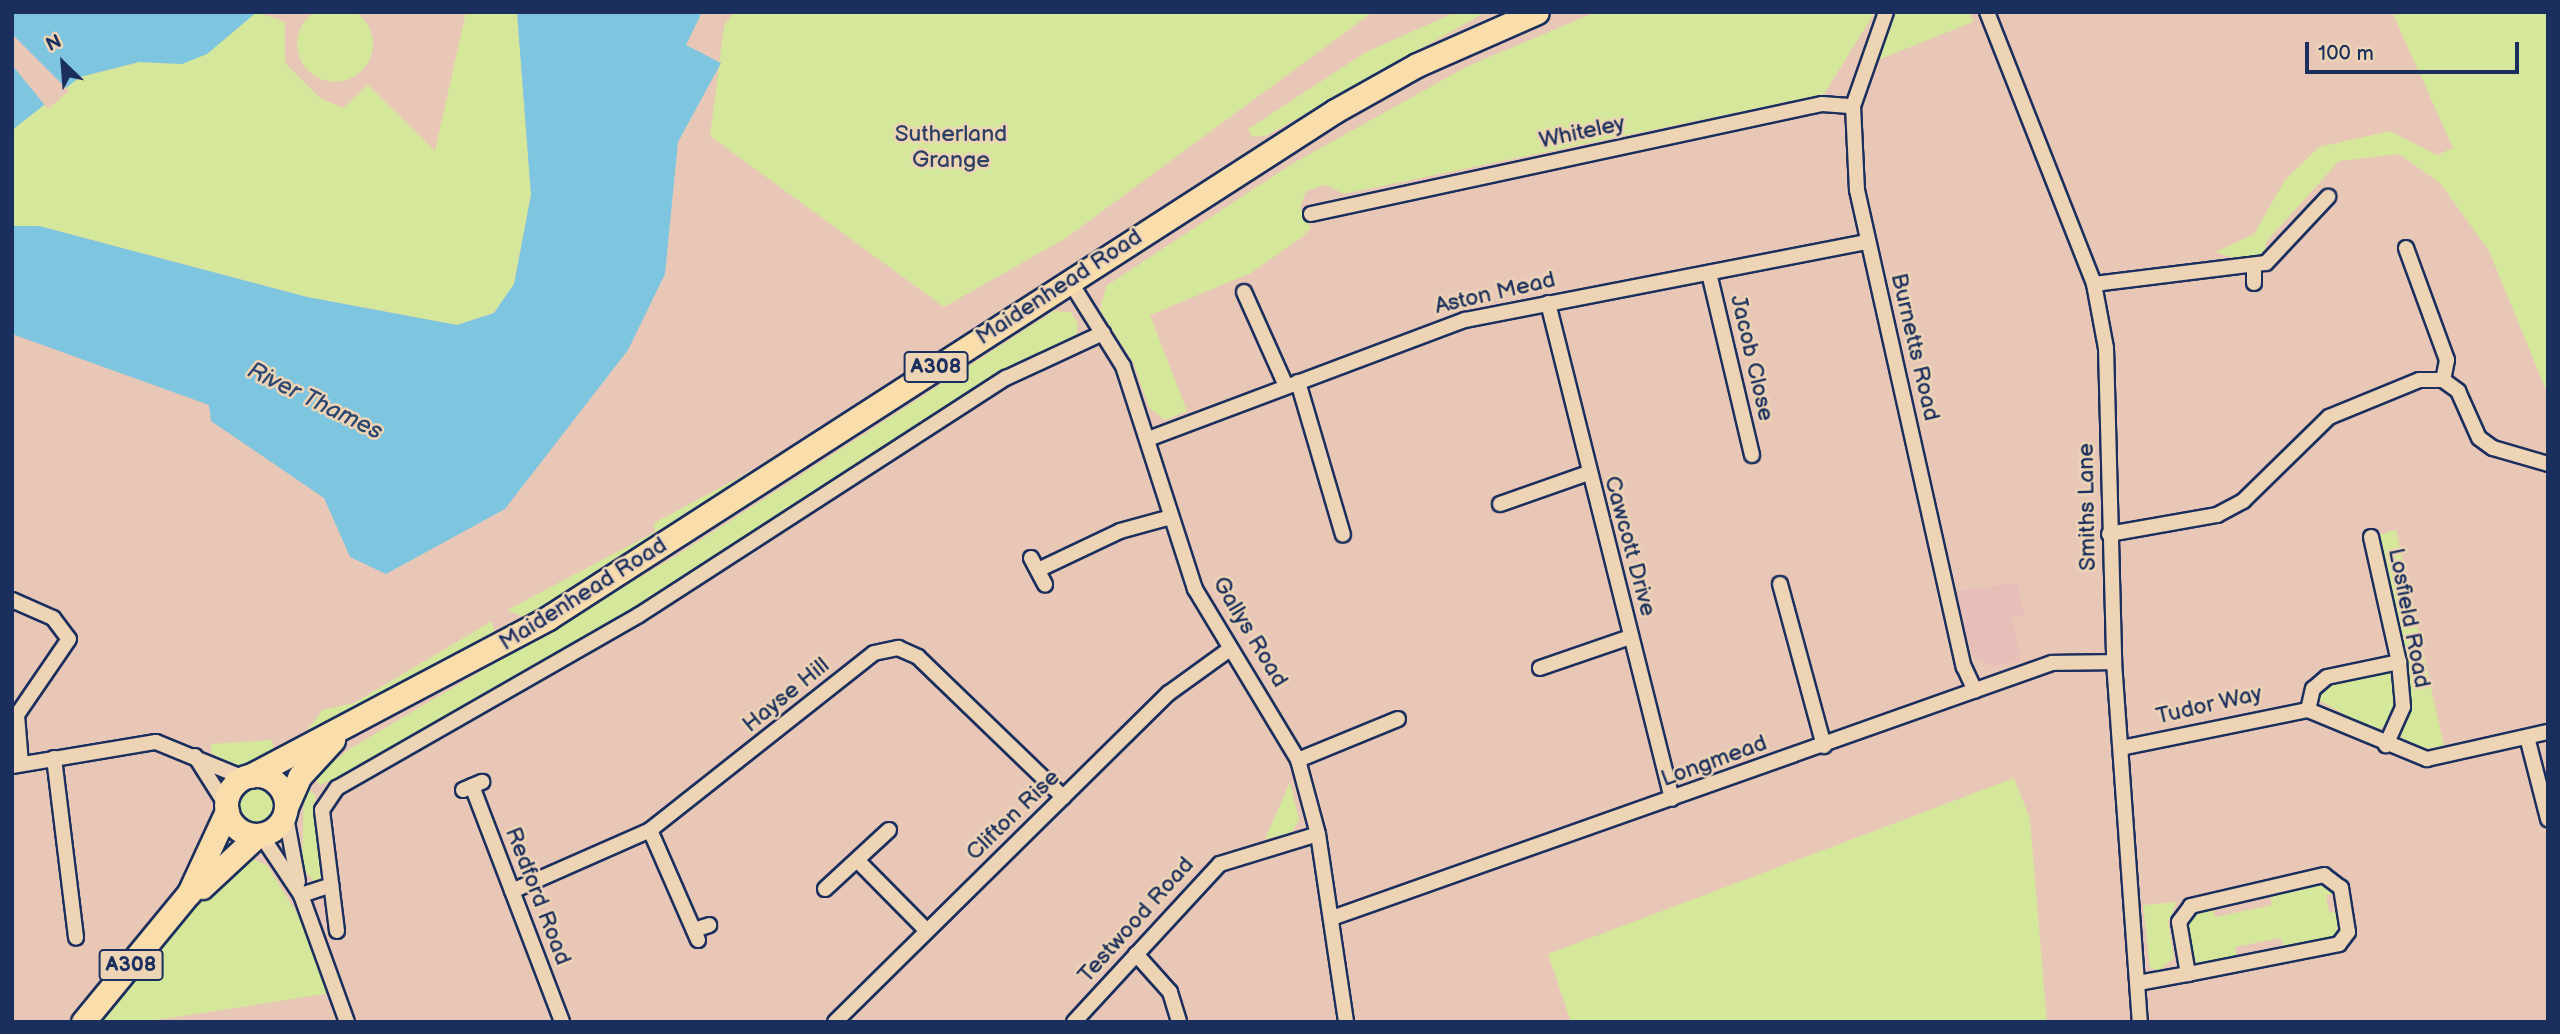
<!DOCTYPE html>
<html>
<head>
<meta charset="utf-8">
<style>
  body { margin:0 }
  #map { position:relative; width:2560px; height:1034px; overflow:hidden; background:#e9c7b7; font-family:"Balsamiq Sans",sans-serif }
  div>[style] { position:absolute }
  .built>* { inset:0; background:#e7beb8 }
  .green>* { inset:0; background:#d4e79b }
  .round { border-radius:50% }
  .water>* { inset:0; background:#7ec5df }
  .pier>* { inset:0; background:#e9c7b7 }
  .roads { filter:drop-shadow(2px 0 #1b2f5e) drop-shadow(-2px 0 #1b2f5e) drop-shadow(0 2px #1b2f5e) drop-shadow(0 -2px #1b2f5e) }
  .street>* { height:14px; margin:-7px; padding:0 7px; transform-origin:7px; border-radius:7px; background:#edd4b5 }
  .primary>* { height:23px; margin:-11.5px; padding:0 11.5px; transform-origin:11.5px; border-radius:11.5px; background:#f9deab }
  .primary>.ring { margin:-11.5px; padding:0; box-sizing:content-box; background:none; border:23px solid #f9deab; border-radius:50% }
  span { translate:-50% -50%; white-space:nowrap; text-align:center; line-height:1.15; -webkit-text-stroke:5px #edd4b5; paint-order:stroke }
  .shield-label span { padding:2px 5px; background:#edd4b5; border:2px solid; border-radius:5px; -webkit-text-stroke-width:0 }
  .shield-label { font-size:21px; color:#1b2f5e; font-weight:700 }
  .street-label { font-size:23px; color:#1b2f5e }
  .park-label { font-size:23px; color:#2e4164 }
  .water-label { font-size:24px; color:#2a4671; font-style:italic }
  .frame { position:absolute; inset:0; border:14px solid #1b2f5e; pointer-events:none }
  .north { position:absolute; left:28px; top:28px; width:70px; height:70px; -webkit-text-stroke:5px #edd4b5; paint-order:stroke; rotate:335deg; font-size:19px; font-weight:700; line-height:28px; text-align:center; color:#1b2f5e }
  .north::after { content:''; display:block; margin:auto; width:24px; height:32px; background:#1b2f5e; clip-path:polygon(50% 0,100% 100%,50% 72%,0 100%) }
  .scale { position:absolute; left:2305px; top:42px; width:214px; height:32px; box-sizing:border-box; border:4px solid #1b2f5e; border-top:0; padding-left:9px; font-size:21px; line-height:24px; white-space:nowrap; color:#1b2f5e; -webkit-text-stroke:5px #edd4b5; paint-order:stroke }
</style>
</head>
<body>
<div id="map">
  <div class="built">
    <i style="clip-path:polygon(2018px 583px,2024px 615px,2012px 618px,2021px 661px,1993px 666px,1971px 655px,1956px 591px)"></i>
  </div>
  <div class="green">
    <i class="round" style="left:297px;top:6px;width:76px;height:76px"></i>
    <i style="clip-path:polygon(257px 12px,285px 22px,285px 63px,320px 98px,343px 108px,368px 85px,435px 151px,466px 12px,517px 12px,531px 195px,514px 284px,494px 313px,457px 325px,307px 297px,39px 226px,12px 226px,12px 130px,80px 77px,139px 62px,182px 64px)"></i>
    <i style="clip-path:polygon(734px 12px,1373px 12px,1066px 238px,944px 307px,710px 136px,724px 26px)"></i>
    <i style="clip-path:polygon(1456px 12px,1486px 12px,1266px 136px,1252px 137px,1248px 129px,1366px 52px)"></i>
    <i style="clip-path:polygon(1596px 12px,1875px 12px,1824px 94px,1344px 194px,1326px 185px,1306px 191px,1300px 208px,1311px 228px,1302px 237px,1251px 273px,1150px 315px,1187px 411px,1165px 420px,1149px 408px,1134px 364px,1100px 310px,1106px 286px,1290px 165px,1468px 66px)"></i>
    <i style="clip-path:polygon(1896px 12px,1970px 12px,1973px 22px,1878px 60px)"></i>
    <i style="clip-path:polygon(2392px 12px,2548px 12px,2548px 395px,2489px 251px,2440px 183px,2399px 154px,2339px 161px,2266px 242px,2264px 258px,2236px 259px,2216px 252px,2254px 234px,2285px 180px,2319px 147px,2390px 131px,2437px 155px,2453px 148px)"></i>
    <i style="clip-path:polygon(1054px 311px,1071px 312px,1078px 324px,1075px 343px,999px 371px,701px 568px,516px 678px,346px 774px,320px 785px,314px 777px,351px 748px,679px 554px)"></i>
    <i style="clip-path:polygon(755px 469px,524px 617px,507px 610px,655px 532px,654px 523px)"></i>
    <i style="clip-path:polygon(2396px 530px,2444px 746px,2422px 749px,2403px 741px,2400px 732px,2408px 707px,2408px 660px,2378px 535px)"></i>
    <i style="clip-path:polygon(492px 621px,495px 634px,300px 741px,322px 710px,354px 703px)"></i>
    <i style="clip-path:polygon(2385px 672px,2393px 676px,2399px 695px,2385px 726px,2374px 731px,2319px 700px,2327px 684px)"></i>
    <i style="clip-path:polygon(272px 740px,275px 753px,254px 762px,238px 765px,212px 754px,211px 744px)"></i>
    <i style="clip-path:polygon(2014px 778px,2030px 819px,2047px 1022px,1571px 1022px,1548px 954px)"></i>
    <i style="clip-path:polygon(1290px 782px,1299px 820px,1292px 832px,1265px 839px)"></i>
    <i class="round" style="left:234px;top:783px;width:44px;height:44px"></i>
    <i style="clip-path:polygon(304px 785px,315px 795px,321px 879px,315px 882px,302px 868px)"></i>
    <i style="clip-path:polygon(249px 858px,267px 865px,320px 951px,331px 993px,144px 1022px,96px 1022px,192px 911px)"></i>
    <i style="clip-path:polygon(2323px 883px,2336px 893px,2326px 895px,2329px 912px,2339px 911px,2336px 937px,2284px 948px,2281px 938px,2235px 947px,2237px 958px,2200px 965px,2192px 957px,2186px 924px,2196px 913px,2213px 908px,2215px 917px,2272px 905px,2270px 896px)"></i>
    <i style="clip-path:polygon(2177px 902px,2168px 922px,2174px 958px,2158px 971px,2150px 967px,2143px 905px)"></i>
  </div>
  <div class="water">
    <i style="clip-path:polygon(12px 12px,257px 12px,207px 54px,182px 64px,139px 62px,80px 77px,12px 130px)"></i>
    <i style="clip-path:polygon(517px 12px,702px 12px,686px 45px,721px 63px,678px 142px,665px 274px,628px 350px,505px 509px,386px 574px,350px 557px,324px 498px,211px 421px,209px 405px,12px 334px,12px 226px,39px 226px,307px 297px,457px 325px,494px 313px,514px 284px,531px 195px)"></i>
  </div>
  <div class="pier">
    <i style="clip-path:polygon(12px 34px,69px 91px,48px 109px,12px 65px)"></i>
  </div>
  <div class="roads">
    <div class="street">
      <i style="left:1886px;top:12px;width:100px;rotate:109.3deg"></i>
      <i style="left:1853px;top:106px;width:84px;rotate:87.3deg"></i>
      <i style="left:1857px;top:190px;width:489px;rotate:77.4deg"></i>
      <i style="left:1964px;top:667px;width:26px;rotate:65deg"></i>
      <i style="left:1987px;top:12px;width:292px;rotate:68.5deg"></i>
      <i style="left:2094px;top:284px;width:65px;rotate:79.4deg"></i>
      <i style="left:2106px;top:348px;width:314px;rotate:88.5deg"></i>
      <i style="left:2114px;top:662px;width:361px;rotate:85.9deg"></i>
      <i style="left:1311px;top:214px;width:523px;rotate:-12.15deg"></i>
      <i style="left:1822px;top:104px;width:31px;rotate:4deg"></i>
      <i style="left:2406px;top:248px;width:119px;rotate:69.9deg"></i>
      <i style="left:2447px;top:360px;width:20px;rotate:101deg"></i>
      <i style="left:2254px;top:267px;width:16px;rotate:90deg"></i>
      <i style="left:1709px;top:273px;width:187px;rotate:76.7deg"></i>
      <i style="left:1069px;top:280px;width:102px;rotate:57.9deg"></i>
      <i style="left:1123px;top:366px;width:234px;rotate:72.1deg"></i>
      <i style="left:1195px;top:589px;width:200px;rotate:58.9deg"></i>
      <i style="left:1298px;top:760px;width:77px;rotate:74.9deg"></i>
      <i style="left:1318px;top:834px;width:190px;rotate:81.5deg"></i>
      <i style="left:2094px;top:284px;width:173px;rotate:-7deg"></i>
      <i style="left:2266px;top:263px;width:91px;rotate:-46.8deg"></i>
      <i style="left:1244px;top:292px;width:103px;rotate:65.9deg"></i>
      <i style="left:1548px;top:303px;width:511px;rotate:75.96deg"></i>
      <i style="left:1298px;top:382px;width:159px;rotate:73.6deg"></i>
      <i style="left:1148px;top:439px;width:339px;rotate:-20.6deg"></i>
      <i style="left:1465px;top:320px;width:409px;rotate:-11deg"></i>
      <i style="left:1500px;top:504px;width:93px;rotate:-19.4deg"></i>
      <i style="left:2109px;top:534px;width:110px;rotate:-10deg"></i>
      <i style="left:2217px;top:515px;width:30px;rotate:-28deg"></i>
      <i style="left:2243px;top:501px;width:120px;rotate:-44.3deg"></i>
      <i style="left:2329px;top:417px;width:97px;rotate:-22.3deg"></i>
      <i style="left:2419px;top:380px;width:24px"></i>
      <i style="left:2443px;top:380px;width:19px;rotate:36deg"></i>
      <i style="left:2458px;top:391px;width:51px;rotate:65.9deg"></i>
      <i style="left:2479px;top:438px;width:17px;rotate:36deg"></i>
      <i style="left:2493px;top:448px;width:57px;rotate:16.2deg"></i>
      <i style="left:2371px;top:537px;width:128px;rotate:77.4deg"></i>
      <i style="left:2399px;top:662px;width:45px;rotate:84.9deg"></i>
      <i style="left:2403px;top:707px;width:42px;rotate:114.1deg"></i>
      <i style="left:1031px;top:558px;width:30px;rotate:62deg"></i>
      <i style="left:1038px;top:570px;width:91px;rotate:-25.4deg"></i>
      <i style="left:1120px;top:531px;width:53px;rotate:-15.4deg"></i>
      <i style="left:1780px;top:584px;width:168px;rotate:74.8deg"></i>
      <i style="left:12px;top:600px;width:45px;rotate:23.7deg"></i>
      <i style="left:53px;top:618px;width:26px;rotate:53deg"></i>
      <i style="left:69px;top:639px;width:92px;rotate:124.4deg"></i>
      <i style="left:17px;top:715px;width:49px;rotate:85.3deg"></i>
      <i style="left:1540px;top:668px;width:95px;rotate:-19deg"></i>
      <i style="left:2308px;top:710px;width:22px;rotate:-77deg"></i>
      <i style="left:2313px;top:689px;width:18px;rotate:-41deg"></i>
      <i style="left:2327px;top:677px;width:74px;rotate:-11.8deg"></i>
      <i style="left:2527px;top:737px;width:85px;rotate:75.6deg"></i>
      <i style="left:2121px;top:748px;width:191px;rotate:-11.5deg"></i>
      <i style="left:2308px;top:710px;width:129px;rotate:22.4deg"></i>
      <i style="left:2427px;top:759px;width:124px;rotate:-12.6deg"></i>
      <i style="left:195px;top:756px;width:58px;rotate:57.7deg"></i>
      <i style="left:54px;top:758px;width:181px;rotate:83deg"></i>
      <i style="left:1298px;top:760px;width:108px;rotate:-22.3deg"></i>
      <i style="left:12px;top:766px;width:146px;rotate:-9.5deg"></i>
      <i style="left:156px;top:742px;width:95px;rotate:22.2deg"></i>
      <i style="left:472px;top:786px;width:253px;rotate:69.1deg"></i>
      <i style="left:463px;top:790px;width:21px;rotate:-23deg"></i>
      <i style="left:285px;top:811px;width:72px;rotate:79.6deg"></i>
      <i style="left:650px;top:830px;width:120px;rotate:66.4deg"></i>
      <i style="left:261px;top:835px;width:72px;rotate:56.3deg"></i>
      <i style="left:301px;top:895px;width:135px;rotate:70.1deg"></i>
      <i style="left:858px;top:861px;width:98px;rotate:45.4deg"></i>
      <i style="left:825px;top:889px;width:87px;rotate:-42.7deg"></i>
      <i style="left:512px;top:891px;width:151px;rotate:-23.8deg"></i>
      <i style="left:650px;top:830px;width:285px;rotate:-38.3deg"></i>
      <i style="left:874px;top:653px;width:25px;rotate:-12deg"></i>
      <i style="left:898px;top:648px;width:22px;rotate:24deg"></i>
      <i style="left:918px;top:657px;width:202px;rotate:44deg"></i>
      <i style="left:301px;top:895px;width:32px;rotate:-18deg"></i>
      <i style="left:1332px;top:918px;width:764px;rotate:-19.5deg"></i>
      <i style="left:2052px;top:663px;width:62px;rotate:-0.9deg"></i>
      <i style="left:694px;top:930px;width:16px;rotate:-18deg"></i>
      <i style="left:337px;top:931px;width:122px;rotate:-97.1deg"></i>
      <i style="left:322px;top:810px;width:27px;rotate:-56deg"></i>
      <i style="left:337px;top:788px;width:348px;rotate:-29.8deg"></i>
      <i style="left:639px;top:615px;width:437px;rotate:-32.9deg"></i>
      <i style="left:1006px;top:378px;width:107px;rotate:-24.9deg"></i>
      <i style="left:1136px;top:954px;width:51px;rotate:48.2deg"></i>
      <i style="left:1170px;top:992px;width:31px;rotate:73deg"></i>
      <i style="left:2138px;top:983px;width:51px;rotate:-10.2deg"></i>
      <i style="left:2188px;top:974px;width:154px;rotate:-11.2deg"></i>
      <i style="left:2339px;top:944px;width:15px;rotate:-53deg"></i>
      <i style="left:2348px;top:932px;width:45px;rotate:-99deg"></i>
      <i style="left:2341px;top:888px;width:21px;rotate:-143deg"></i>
      <i style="left:2324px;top:875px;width:137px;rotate:166.9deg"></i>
      <i style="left:2191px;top:906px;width:20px;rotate:127deg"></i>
      <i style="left:2179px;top:922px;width:53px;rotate:80.2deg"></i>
      <i style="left:835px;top:1022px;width:469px;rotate:-44.6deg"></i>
      <i style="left:1169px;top:693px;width:75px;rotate:-35.8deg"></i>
      <i style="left:1074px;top:1022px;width:215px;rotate:-47.3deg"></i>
      <i style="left:1220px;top:864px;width:102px;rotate:-17deg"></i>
    </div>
    <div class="primary">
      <i class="ring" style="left:226px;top:775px;width:37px;height:37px"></i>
      <i style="left:250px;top:776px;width:337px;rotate:-27.9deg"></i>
      <i style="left:548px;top:618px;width:936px;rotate:-32.79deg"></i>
      <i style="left:1335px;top:111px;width:94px;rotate:-29.3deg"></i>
      <i style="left:1417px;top:65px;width:131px;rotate:-23.8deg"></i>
      <i style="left:286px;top:807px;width:34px;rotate:-66deg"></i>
      <i style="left:300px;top:776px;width:49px;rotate:-47.5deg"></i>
      <i style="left:202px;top:887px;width:76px;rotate:-42.9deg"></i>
      <i style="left:83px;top:1022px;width:167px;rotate:-50.6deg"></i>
      <i style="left:189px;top:893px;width:90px;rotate:-65.1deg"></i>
    </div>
  </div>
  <div class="shield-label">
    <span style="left:936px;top:367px">A308</span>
    <span style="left:131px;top:965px">A308</span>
  </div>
  <div class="street-label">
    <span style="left:1582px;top:132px;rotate:-12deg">Whiteley</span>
    <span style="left:1059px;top:287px;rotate:-33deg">Maidenhead Road</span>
    <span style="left:1495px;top:293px;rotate:-13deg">Aston Mead</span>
    <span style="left:1915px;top:347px;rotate:77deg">Burnetts Road</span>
    <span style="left:1752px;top:358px;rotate:77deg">Jacob Close</span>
    <span style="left:2087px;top:507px;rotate:-91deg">Smiths Lane</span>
    <span style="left:1630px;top:546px;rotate:75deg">Cawcott Drive</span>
    <span style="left:583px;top:594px;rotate:-32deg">Maidenhead Road</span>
    <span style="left:2409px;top:618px;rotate:79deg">Losfield Road</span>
    <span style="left:1250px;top:632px;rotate:59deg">Gallys Road</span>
    <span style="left:786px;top:695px;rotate:-39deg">Hayse Hill</span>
    <span style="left:2209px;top:705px;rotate:-13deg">Tudor Way</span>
    <span style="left:1714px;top:761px;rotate:-20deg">Longmead</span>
    <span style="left:1013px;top:815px;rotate:-44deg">Clifton Rise</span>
    <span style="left:538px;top:896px;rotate:69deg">Redford Road</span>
    <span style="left:1136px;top:920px;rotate:-48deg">Testwood Road</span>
  </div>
  <div class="park-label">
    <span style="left:951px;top:147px">Sutherland<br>Grange</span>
  </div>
  <div class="water-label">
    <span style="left:315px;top:401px;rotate:26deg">River Thames</span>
  </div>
  <div class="frame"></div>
  <div class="north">N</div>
  <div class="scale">100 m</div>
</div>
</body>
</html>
